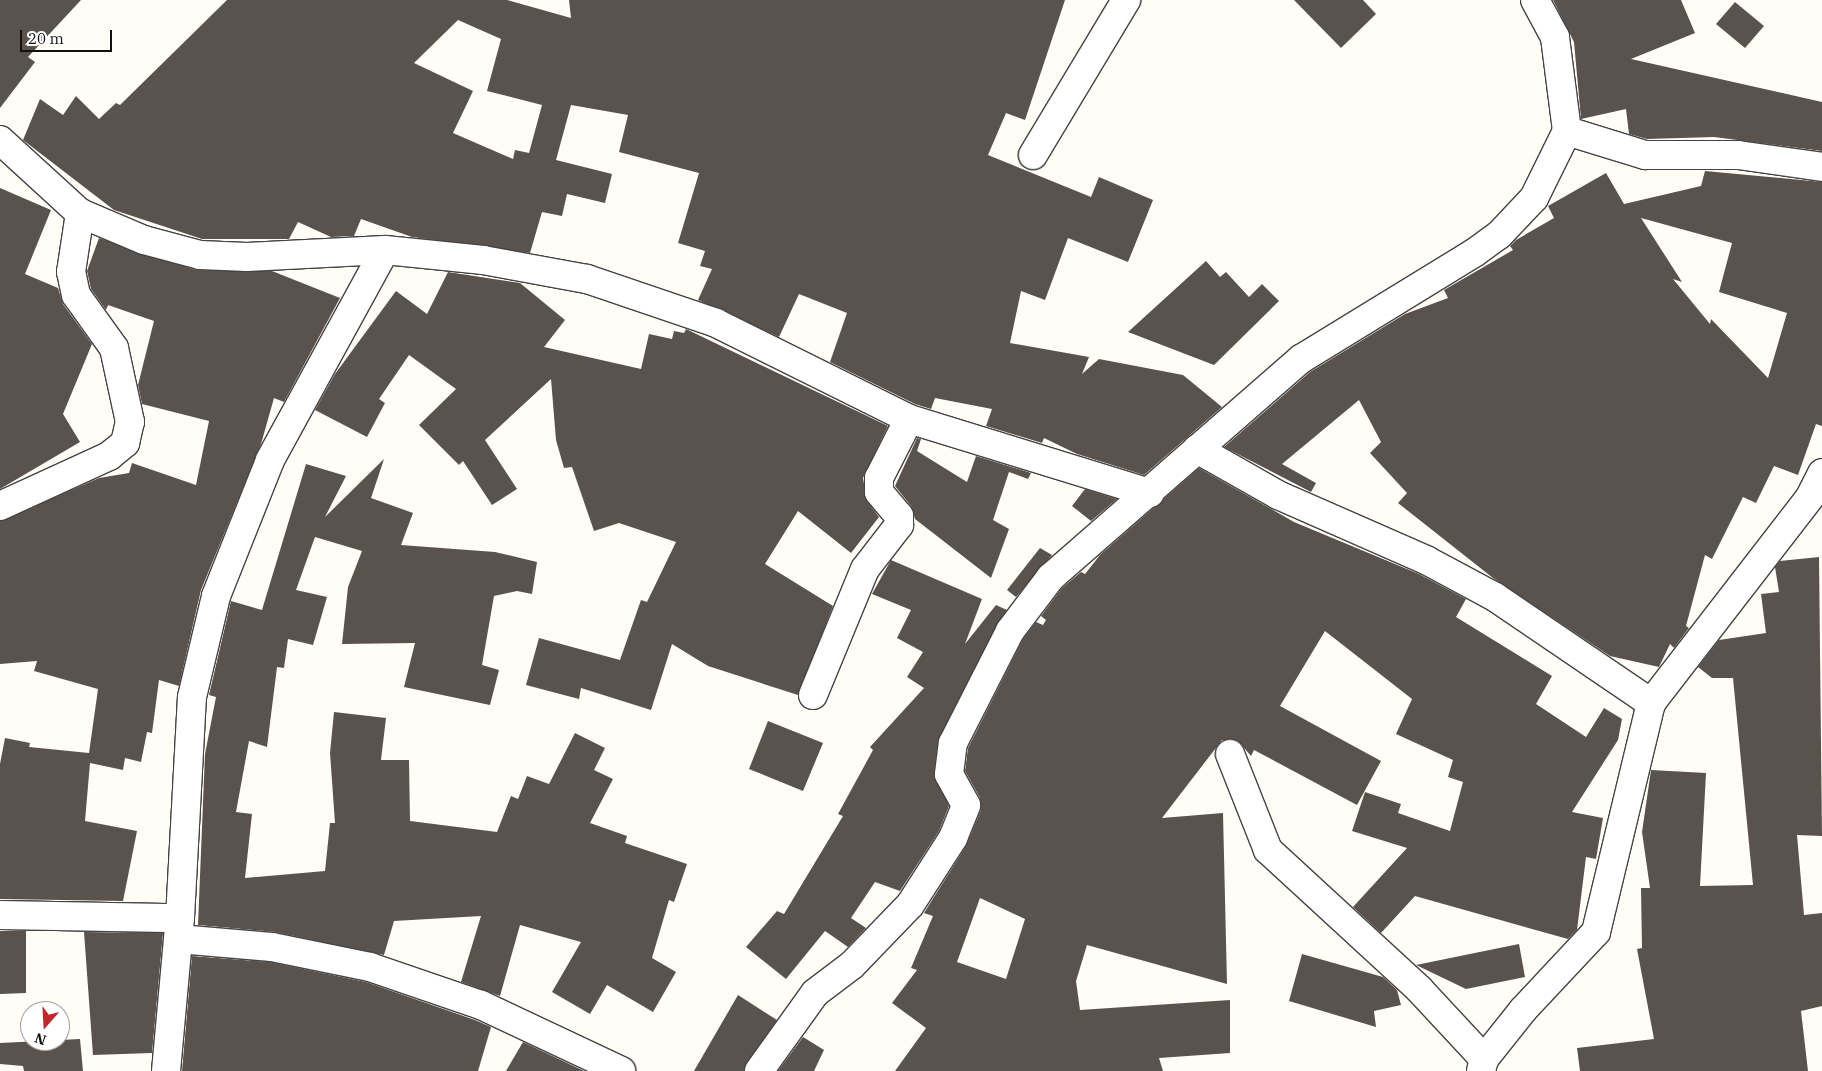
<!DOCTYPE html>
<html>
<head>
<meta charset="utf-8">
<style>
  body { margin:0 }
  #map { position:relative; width:1822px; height:1071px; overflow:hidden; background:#fffdf5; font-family:"IBM Plex Serif",serif }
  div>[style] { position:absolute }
  .building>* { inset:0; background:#5a524d }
  .roads { filter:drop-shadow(1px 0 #444) drop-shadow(-1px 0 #444) drop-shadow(0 1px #444) drop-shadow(0 -1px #444) }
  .minor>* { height:28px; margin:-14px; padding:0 14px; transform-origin:14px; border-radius:14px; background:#fff }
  span { translate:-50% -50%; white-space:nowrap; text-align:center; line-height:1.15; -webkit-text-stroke:5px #fff; paint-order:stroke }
  .north { position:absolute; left:20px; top:1001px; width:50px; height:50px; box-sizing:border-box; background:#fff; border:1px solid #a0a0a0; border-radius:50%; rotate:199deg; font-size:14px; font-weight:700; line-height:20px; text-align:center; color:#111 }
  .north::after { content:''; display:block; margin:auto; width:18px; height:22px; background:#c4262e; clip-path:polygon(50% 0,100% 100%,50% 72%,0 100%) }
  .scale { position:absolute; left:20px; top:30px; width:92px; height:22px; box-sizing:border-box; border:2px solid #111; border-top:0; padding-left:6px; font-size:15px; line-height:18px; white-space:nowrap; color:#111; -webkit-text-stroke:4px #fff; paint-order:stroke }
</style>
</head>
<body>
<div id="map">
  <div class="building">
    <i style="clip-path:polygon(0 0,81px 0,28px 57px,35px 62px,0 108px)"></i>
    <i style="clip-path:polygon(evenodd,227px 0,507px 0,571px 18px,569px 0,1065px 0,1025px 120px,1006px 113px,988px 155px,1091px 197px,1099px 177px,1153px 200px,1128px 262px,1068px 238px,1045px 300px,1021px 291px,1010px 343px,1089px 357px,1082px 374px,1099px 359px,1183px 375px,1222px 407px,1144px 475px,1077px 454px,1044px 438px,1042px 443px,986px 426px,992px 409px,935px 398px,931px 409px,915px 404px,830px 362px,847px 313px,799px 294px,779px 337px,698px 300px,712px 269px,700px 266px,705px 251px,678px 243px,699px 173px,619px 152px,628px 115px,571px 105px,556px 160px,612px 174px,605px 203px,567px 194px,562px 216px,542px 212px,530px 253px,412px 237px,361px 219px,354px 236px,331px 237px,298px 222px,289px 239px,202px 239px,114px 210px,23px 140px,40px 99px,63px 115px,76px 96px,99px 119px,116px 103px,120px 105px,227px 0,458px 20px,501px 39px,487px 91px,542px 105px,529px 153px,515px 150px,513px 159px,453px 133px,473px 91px,414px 63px,458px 20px)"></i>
    <i style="clip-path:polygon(1294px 0,1363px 0,1376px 14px,1341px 48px)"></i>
    <i style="clip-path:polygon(1553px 0,1681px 0,1695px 33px,1631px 59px,1822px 102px,1822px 151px,1714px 137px,1647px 139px,1629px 134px,1626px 109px,1581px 119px,1574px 42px)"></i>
    <i style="clip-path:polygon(1735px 2px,1764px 26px,1745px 48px,1716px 24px)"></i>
    <i style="clip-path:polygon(evenodd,1705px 171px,1822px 182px,1822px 426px,1816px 424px,1798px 475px,1774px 466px,1756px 503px,1743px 497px,1712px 559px,1705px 555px,1686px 626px,1689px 628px,1674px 648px,1670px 644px,1659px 667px,1610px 656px,1493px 578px,1398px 503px,1407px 493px,1370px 453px,1381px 442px,1359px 400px,1282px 464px,1316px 483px,1311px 492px,1224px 447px,1310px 372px,1405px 314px,1448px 298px,1444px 290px,1513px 250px,1510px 246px,1516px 240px,1554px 218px,1548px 206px,1606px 173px,1624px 204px,1701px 186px,1705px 171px,1641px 218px,1732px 243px,1719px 292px,1787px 313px,1768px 378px,1711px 319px,1710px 324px,1673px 279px,1682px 282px,1641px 218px)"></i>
    <i style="clip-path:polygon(0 188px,51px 210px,25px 274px,58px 288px,63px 304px,92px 344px,63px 414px,80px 442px,0 489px)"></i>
    <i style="clip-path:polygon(99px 238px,196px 270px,272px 271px,340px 298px,284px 402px,274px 398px,261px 444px,201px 590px,179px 686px,159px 680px,152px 733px,147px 732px,141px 762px,125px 758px,123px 770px,90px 763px,85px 821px,137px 831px,123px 901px,0 899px,0 764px,5px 738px,30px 743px,29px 747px,89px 753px,98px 689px,34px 671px,37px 661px,0 664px,0 521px,99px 478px,129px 473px,132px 463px,196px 485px,209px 421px,142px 404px,138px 385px,154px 321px,108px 305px,106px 310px,91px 289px,87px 271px)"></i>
    <i style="clip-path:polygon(1206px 261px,1220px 277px,1226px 272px,1249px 297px,1262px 284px,1279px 301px,1214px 365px,1128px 332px)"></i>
    <i style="clip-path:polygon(448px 272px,520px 283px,565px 320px,544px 347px,641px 369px,649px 334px,672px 339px,674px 331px,684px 333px,686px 329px,888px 426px,863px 478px,867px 501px,879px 517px,851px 553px,798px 511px,765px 564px,833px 606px,798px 695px,708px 666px,672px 644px,651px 710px,581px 688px,579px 699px,526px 685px,539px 638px,620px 660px,641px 600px,647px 602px,676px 542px,619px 523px,594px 531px,572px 467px,564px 468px,556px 440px,551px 379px,485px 440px,517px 489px,492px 505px,463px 461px,459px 465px,419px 425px,456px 389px,409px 355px,379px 399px,385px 403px,367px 437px,315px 410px,335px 374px,396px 291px,427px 314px)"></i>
    <i style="clip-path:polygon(917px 438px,921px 439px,917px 451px,967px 482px,976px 456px,1031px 473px,1028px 479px,1009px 472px,993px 520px,1009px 529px,991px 578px,915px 519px,911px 506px,895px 486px)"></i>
    <i style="clip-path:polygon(384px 459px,371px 498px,413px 513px,401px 545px,495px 552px,537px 562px,532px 594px,517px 591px,494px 596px,482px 665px,499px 670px,490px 705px,404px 687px,415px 643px,342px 644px,348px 587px,362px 551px,315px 537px,296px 590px,327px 597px,313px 645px,288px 639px,284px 668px,277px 667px,267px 747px,249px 741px,236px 812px,252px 814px,245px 878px,325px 871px,330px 823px,335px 823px,330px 753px,334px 712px,386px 718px,381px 760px,409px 760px,410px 821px,497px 832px,511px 796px,518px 799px,527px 776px,549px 784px,575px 733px,605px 748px,594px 770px,613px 779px,590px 823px,627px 836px,625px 843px,687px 864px,674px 902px,669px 900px,652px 958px,676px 972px,653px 1012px,607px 985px,590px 1014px,552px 992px,581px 942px,520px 925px,500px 996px,461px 982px,481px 916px,394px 921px,384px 955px,275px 932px,198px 925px,205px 754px,216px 697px,209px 695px,231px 601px,262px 610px,306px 464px,346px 476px,325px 517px)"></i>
    <i style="clip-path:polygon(evenodd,1199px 468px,1294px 522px,1419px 574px,1466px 599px,1456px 617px,1552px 676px,1536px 704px,1586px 737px,1604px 708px,1622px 719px,1618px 740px,1572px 812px,1603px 818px,1596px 859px,1586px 857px,1577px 930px,1568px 939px,1415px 896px,1381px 933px,1353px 907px,1407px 848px,1352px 831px,1365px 792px,1401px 804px,1398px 813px,1450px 831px,1463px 782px,1448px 777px,1453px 760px,1396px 734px,1412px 699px,1325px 631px,1280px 706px,1381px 761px,1357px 805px,1254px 750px,1251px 756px,1239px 742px,1222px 740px,1162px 818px,1223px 813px,1227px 984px,1087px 945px,1076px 981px,1080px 1010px,1230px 1000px,1230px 1053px,1159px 1058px,1163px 1071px,895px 1071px,926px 1028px,892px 1003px,917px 970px,911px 968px,933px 916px,924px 913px,966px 846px,981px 810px,980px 798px,965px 771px,968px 748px,1023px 639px,1036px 622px,1043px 625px,1046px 620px,1041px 616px,1062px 588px,1081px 572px,1085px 574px,1100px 555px,1199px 468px,980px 898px,1025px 919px,1006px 979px,957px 962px,980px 898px)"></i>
    <i style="clip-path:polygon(1085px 489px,1117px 499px,1091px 521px,1072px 506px)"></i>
    <i style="clip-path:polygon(1040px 548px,1052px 555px,1016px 597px,1007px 590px)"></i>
    <i style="clip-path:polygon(1819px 557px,1822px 836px,1797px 835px,1804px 915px,1822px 913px,1822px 1006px,1801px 1011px,1808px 1071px,1580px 1071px,1577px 1048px,1654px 1039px,1637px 949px,1642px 948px,1641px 888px,1650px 888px,1642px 832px,1651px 770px,1706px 773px,1700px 886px,1753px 885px,1733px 678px,1712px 678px,1698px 667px,1719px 640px,1766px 633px,1761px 594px,1779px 592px,1775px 567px,1780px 561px)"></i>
    <i style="clip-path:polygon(891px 560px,982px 599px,965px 644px,996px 605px,1007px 610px,938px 741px,934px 773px,949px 806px,939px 831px,900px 891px,875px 882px,851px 918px,866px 928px,848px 947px,825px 931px,786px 979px,746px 947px,777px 911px,784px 914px,843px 816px,838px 814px,873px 750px,870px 747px,924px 688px,907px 677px,923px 652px,897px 638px,911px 610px,872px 594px)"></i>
    <i style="clip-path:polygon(768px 721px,823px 743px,803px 791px,749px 769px)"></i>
    <i style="clip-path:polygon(0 931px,26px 931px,26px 993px,0 994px)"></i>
    <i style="clip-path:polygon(84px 932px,163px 933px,152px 1053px,93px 1055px)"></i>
    <i style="clip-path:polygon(1519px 944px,1525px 977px,1466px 989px,1416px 965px)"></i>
    <i style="clip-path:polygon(1302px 954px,1383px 977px,1397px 990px,1401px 1005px,1374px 1011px,1376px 1027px,1289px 1001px)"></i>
    <i style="clip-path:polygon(192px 956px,270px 962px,366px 982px,475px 1020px,491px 1027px,478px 1071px,182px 1071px)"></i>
    <i style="clip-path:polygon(738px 995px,777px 1020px,744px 1071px,694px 1071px)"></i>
    <i style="clip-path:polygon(803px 1037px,824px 1050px,814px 1071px,778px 1071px)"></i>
    <i style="clip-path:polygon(80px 1039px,83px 1071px,24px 1071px,23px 1066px,0 1064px,0 1043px)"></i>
    <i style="clip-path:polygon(523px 1042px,584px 1071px,506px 1071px)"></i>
  </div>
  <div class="roads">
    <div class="minor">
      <i style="left:1567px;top:131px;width:82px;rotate:17.1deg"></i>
      <i style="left:1645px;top:155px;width:93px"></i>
      <i style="left:1738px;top:155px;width:85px;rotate:8.1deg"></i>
      <i style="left:0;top:140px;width:108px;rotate:42.4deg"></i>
      <i style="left:80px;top:213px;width:69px;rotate:22.9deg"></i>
      <i style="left:144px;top:240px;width:58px;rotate:15deg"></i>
      <i style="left:200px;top:255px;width:47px;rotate:2.4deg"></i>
      <i style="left:247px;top:257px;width:138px;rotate:-2.9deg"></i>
      <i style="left:385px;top:250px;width:99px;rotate:5.8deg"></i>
      <i style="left:483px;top:260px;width:106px;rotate:10.4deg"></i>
      <i style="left:587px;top:279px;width:136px;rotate:18.8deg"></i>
      <i style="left:716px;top:323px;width:216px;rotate:26.4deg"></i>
      <i style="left:909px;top:419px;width:252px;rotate:17.1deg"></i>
      <i style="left:1033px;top:155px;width:181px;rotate:-59deg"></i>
      <i style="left:1197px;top:449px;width:93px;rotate:29.6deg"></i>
      <i style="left:1278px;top:495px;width:162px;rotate:23.7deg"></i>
      <i style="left:1426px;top:560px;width:78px;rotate:28.2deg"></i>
      <i style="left:1495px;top:597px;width:189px;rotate:34.2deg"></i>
      <i style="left:0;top:506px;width:120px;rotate:-24.6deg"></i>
      <i style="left:109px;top:456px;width:21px;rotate:-39deg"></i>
      <i style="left:125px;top:443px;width:22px;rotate:-77deg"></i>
      <i style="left:130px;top:422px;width:76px;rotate:-102.2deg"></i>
      <i style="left:114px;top:348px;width:65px;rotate:-125.6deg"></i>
      <i style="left:76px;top:295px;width:24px;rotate:-102deg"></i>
      <i style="left:71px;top:272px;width:60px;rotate:-81.3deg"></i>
      <i style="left:813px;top:695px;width:136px;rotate:-67.6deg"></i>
      <i style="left:865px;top:569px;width:56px;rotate:-52.3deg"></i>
      <i style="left:899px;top:525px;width:9px;rotate:-90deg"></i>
      <i style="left:899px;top:516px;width:31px;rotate:-130deg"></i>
      <i style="left:879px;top:492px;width:14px;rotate:-90deg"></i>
      <i style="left:879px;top:478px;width:66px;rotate:-63deg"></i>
      <i style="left:1230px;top:754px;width:103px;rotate:68.4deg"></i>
      <i style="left:1268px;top:850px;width:205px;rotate:42.6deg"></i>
      <i style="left:1419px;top:989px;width:96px;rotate:47.1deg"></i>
      <i style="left:0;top:915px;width:180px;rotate:1deg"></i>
      <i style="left:178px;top:939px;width:94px;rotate:4.9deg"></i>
      <i style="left:272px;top:947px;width:100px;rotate:11.5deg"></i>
      <i style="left:370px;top:967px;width:117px;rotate:18.9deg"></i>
      <i style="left:481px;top:1005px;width:155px;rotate:25.2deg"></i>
      <i style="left:166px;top:1071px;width:154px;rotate:-84.8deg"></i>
      <i style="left:180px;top:918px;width:221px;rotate:-86.9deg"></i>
      <i style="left:192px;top:697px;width:104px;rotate:-76.6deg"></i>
      <i style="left:216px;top:596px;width:146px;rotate:-68.3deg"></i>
      <i style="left:270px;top:460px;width:239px;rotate:-61.3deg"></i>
      <i style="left:759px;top:1071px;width:96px;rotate:-54.3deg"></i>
      <i style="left:815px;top:993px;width:46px;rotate:-37.1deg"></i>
      <i style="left:852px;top:965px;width:83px;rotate:-46deg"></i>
      <i style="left:910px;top:905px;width:80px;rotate:-57.3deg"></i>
      <i style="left:953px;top:838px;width:35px;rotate:-68deg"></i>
      <i style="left:966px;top:805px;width:35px;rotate:-119deg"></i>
      <i style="left:949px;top:774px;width:31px;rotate:-83deg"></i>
      <i style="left:953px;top:743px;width:126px;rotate:-63deg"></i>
      <i style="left:1010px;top:631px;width:68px;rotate:-52.8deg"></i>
      <i style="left:1051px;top:577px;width:332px;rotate:-41.1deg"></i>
      <i style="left:1301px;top:359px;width:203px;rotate:-31.5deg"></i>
      <i style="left:1474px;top:253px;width:31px;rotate:-36deg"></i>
      <i style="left:1499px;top:235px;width:51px;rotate:-46.6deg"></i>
      <i style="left:1534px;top:198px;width:75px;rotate:-63.8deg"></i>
      <i style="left:1567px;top:131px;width:95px;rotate:-97.3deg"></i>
      <i style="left:1555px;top:37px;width:42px;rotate:-118.4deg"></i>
      <i style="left:1481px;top:1071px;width:12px;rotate:-76deg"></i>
      <i style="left:1484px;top:1059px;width:63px;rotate:-51.5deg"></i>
      <i style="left:1523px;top:1010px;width:107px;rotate:-46.9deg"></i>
      <i style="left:1596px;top:932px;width:236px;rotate:-76.5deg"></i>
      <i style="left:1651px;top:703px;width:260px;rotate:-52.3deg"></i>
      <i style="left:1810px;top:497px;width:27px;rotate:-63deg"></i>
    </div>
  </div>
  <div class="north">N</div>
  <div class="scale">20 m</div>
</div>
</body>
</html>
